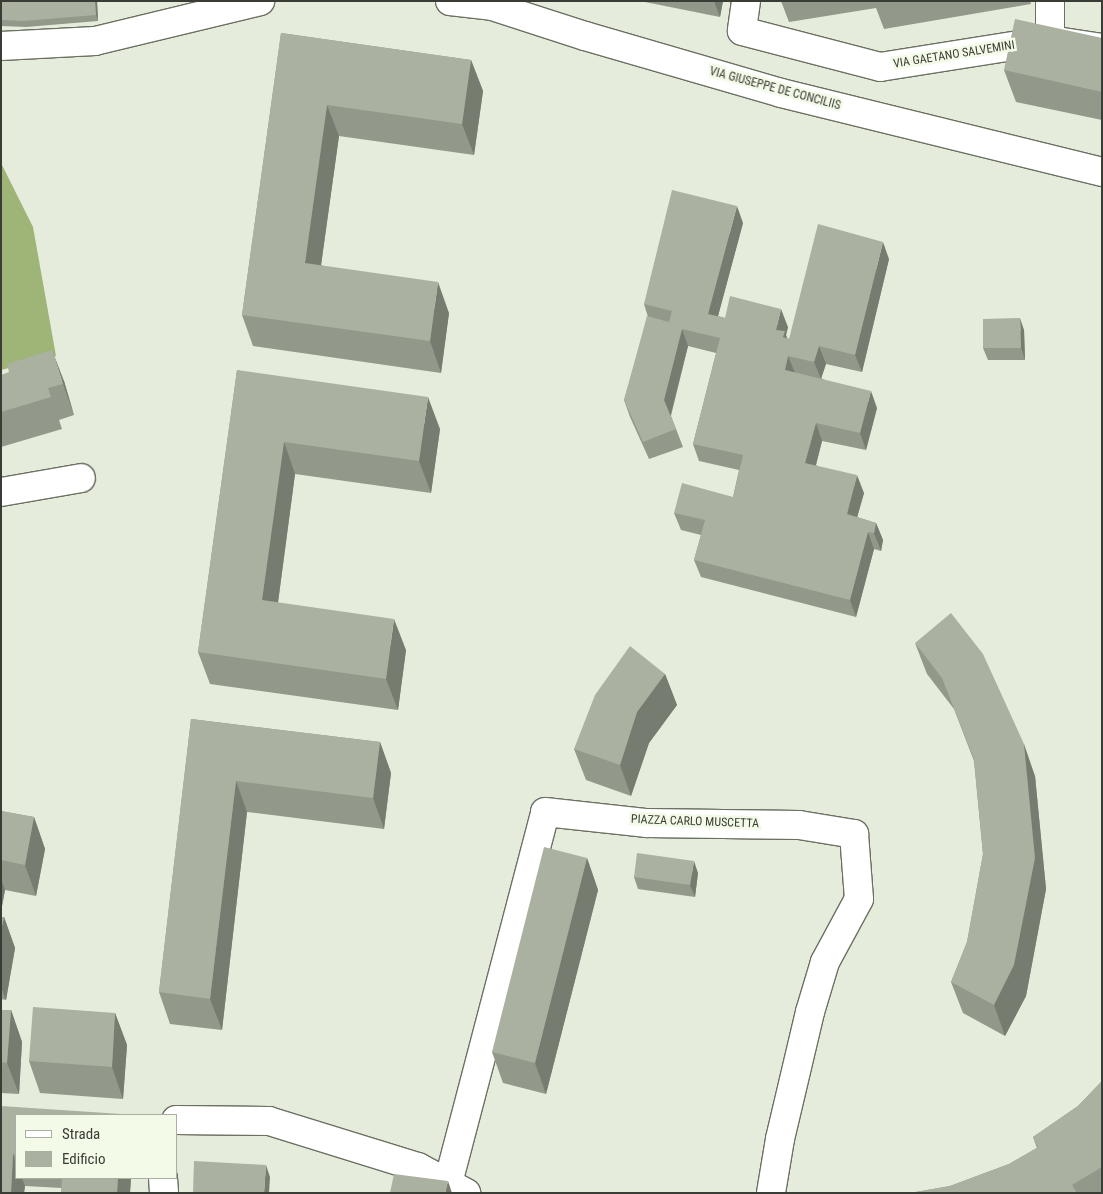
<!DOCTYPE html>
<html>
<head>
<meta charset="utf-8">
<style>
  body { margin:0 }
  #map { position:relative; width:1103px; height:1194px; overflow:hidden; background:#e5ecdb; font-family:"Roboto Condensed",sans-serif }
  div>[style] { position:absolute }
  .forest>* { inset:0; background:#9fb577 }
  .roads { filter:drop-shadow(1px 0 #6b7162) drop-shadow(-1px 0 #6b7162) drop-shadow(0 1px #6b7162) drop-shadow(0 -1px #6b7162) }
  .minor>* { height:28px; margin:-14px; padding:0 14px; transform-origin:14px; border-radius:14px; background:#fff }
  .wall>* { inset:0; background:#92988a }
  .shaded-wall>* { inset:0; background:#777c70 }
  .building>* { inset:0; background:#aab1a0 }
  span { translate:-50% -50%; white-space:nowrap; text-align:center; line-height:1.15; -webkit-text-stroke:5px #f3fae8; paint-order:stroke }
  .street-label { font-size:12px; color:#3a3c36 }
  .frame { position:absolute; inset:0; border:2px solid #3a3c36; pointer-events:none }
  .legend { position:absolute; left:15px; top:1114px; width:162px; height:65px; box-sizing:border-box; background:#f3fae8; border:1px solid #a9aea1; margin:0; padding:6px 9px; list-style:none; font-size:15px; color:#3a3c36 }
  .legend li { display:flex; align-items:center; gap:10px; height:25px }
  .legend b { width:25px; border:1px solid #a9aea1 }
</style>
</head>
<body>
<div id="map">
  <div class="forest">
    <i style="clip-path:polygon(1px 163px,33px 227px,56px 356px,1px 370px)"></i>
  </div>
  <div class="roads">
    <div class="minor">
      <i style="left:450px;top:1px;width:42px;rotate:6.8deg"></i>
      <i style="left:492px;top:6px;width:98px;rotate:17.9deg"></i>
      <i style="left:585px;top:36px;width:204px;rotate:16.2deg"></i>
      <i style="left:781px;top:93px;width:331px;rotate:13.8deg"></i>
      <i style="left:746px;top:1px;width:30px;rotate:98deg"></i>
      <i style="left:742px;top:31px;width:143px;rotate:14.6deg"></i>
      <i style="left:880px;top:67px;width:172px;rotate:-9deg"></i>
      <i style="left:1050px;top:40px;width:53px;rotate:8.7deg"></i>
      <i style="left:1050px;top:1px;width:39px;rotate:90deg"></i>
      <i style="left:1px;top:46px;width:94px;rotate:-3deg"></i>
      <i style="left:95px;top:41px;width:170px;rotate:-13.6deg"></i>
      <i style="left:1px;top:492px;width:81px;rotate:-9.9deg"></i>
      <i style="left:176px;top:1120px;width:93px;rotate:0.6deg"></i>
      <i style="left:269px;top:1121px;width:156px;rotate:17.2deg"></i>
      <i style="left:418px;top:1167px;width:55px;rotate:28.4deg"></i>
      <i style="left:163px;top:1178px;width:15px;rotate:86deg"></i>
      <i style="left:448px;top:1183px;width:383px;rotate:-75.3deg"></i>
      <i style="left:545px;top:812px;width:103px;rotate:6.2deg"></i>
      <i style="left:647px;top:823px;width:152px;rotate:0.8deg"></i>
      <i style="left:799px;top:825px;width:56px;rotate:9.3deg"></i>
      <i style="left:854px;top:834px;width:65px;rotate:85.6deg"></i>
      <i style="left:859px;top:899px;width:72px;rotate:118.4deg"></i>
      <i style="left:825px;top:962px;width:52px;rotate:106.7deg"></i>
      <i style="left:810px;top:1012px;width:130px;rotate:103.3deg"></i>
      <i style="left:780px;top:1139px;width:55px;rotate:99.5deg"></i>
    </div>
  </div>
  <div class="wall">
    <i style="clip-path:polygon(1px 1px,97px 1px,98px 21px,26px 27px,1px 26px)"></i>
    <i style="clip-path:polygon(640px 1px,723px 1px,720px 17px)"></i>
    <i style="clip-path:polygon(781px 1px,1030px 1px,1031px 4px,884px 29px,876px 8px,789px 22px)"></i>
    <i style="clip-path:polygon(281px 33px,471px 60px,483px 91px,474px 155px,339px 136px,321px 265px,449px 313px,441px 373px,253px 346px,242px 315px)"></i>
    <i style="clip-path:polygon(1102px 38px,1102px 120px,1016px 102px,1004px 70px)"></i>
    <i style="clip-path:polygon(743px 223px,718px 316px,725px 318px,788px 327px,786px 335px,787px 338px,789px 339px,889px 259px,862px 372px,826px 364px,821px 378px,877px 408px,866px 450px,822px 441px,816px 465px,864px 493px,857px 517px,876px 523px,883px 540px,881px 551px,874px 549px,856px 617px,701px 577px,694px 560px,701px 535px,681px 530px,674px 513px,733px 497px,739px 470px,699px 461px,693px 444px,716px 353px,688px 346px,671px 416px,683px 447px,649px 459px,630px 417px,624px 400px,648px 317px,644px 304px)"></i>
    <i style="clip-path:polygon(1024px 330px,1025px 360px,988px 360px,983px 348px)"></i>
    <i style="clip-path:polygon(237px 370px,440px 429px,431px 493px,295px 474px,278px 603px,406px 650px,398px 710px,210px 684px,198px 652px)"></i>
    <i style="clip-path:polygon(1px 375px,64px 381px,74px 415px,59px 420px,62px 429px,1px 447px)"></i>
    <i style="clip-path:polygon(915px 643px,1035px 776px,1046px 889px,1026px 996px,1005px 1036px,963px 1013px,951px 982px,967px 942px,983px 854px,974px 761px,954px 709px,927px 674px)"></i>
    <i style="clip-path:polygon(665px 674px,677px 705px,649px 743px,631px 796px,586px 780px,574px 749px)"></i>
    <i style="clip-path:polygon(191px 719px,380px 742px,391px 773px,384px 829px,247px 812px,222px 1030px,170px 1024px,159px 992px)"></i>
    <i style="clip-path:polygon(1px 811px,34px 817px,45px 849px,36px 896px,5px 890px,2px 906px)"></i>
    <i style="clip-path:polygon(587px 858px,598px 890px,546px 1094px,503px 1083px,492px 1052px)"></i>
    <i style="clip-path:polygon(698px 873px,695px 897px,638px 889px,634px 877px)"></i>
    <i style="clip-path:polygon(1px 917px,4px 917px,15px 948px,6px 1000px,1px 999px)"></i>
    <i style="clip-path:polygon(1px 1010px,11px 1010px,22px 1042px,19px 1094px,1px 1093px)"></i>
    <i style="clip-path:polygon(115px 1013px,127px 1045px,123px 1099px,40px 1093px,29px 1061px)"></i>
    <i style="clip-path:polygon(1102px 1081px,1102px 1193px,910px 1193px,950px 1186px,1009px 1164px,1037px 1148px,1033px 1137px,1078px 1106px)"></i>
    <i style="clip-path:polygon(16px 1115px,16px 1178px,131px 1178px,130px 1193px,61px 1193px,62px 1188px,25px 1186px,24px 1193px,1px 1193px)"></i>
  </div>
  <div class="shaded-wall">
    <i style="clip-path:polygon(95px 1px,97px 1px,98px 21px,96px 15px)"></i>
    <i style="clip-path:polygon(714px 1px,723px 1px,720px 17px)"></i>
    <i style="clip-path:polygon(471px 60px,483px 91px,474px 155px,462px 124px)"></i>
    <i style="clip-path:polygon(327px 105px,339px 136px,317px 294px,305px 263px)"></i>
    <i style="clip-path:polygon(737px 206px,743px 223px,714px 331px,708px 314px)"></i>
    <i style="clip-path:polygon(883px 242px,889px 259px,862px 372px,855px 355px)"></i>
    <i style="clip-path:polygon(438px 282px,449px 313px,441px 373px,430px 341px)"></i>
    <i style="clip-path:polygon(781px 309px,788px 327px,786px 335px,791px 349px,776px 330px)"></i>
    <i style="clip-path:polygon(1020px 318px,1024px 330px,1025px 360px,1021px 348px)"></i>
    <i style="clip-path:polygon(682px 329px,688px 346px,670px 417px,664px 400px)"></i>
    <i style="clip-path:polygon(819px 346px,826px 364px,821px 379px,814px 362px)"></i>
    <i style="clip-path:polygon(52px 350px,64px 381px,74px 415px,63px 384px)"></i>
    <i style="clip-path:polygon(788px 356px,795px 373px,785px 370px)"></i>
    <i style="clip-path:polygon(871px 391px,877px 408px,866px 450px,860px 433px)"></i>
    <i style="clip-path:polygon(428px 397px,440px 429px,431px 493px,419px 461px)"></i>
    <i style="clip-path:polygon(816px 423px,822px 441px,812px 480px,805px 463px)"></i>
    <i style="clip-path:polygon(284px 442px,295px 474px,274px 632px,262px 600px)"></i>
    <i style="clip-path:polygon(857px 475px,864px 493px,853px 532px,847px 514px)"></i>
    <i style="clip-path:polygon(876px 523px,883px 540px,881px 551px,874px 533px)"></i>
    <i style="clip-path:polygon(868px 532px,874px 549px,856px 617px,850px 600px)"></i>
    <i style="clip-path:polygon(394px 619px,406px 650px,398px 710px,386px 679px)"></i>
    <i style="clip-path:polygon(665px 674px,677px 705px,649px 743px,631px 796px,620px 765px,637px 712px)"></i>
    <i style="clip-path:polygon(380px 742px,391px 773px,384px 829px,373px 798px)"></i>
    <i style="clip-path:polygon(1024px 744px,1035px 776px,1046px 889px,1026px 996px,1005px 1036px,994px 1005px)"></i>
    <i style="clip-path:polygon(236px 781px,247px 812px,222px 1030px,210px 999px)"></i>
    <i style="clip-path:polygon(34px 817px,45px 849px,36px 896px,25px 865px)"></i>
    <i style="clip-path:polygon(587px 858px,598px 890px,546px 1094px,535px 1063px)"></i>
    <i style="clip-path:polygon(694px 861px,698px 873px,695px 897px,690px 885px)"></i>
    <i style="clip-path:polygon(1px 879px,5px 890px,2px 906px,1px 904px)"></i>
    <i style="clip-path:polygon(4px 917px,15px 948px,6px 1000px,1px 987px,1px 931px)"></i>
    <i style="clip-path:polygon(11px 1010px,22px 1042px,19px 1094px,7px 1063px)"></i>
    <i style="clip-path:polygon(115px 1013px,127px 1045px,123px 1099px,112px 1067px)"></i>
    <i style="clip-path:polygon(13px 1154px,16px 1163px,16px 1178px,22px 1178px,25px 1186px,24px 1193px,11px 1193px)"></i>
    <i style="clip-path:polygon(266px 1165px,270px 1177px,269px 1193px,264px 1193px)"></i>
    <i style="clip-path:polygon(118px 1178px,131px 1178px,130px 1193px,117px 1193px)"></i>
    <i style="clip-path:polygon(448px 1181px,452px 1193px,445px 1193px)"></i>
  </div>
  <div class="building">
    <i style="clip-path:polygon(1px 1px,95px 1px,96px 15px,23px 21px,1px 20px)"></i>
    <i style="clip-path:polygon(1015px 19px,1102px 38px,1102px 92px,1004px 70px)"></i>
    <i style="clip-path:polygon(281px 33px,471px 60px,462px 124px,327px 105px,305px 263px,438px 282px,430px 341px,242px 315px)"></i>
    <i style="clip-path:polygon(672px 190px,737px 206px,708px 314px,725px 318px,730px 296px,781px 309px,776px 330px,785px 331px,783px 337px,789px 339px,818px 224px,883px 242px,855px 355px,819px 346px,814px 362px,788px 356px,785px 370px,871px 391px,860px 433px,816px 423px,805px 463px,857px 475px,847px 514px,876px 523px,874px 533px,868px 532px,850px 600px,694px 560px,705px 520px,674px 513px,682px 483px,733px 497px,743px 455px,693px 444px,720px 338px,682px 329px,664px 400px,676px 429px,643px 442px,624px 400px,647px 316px,669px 322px,672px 311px,644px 304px)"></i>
    <i style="clip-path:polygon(1020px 318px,1021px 348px,983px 348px,983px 319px)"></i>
    <i style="clip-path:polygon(52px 350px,63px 384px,48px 388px,51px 397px,1px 412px,1px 375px,9px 372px,7px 364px)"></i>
    <i style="clip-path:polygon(237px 370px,428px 397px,419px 461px,284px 442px,262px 600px,394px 619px,386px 679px,198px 652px)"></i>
    <i style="clip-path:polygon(951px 613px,983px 654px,1024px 744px,1035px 858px,1014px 965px,994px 1005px,951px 982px,967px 942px,983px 854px,974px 759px,942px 678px,915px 643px)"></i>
    <i style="clip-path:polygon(630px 646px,665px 674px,637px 712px,620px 765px,574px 749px,595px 695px)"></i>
    <i style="clip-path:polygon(191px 719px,380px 742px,373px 798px,236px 781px,210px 999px,159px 992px)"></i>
    <i style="clip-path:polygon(1px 811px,34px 817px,25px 865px,1px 860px)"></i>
    <i style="clip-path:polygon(544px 847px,587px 858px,535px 1063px,492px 1052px)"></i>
    <i style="clip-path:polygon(637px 853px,694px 861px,690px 885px,634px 877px)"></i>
    <i style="clip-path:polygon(1px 917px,4px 917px,1px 931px)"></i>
    <i style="clip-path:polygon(33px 1007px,115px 1013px,112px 1067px,29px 1061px)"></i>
    <i style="clip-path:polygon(1px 1010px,11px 1010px,7px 1063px,1px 1062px)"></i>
    <i style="clip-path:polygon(1102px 1081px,1102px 1167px,1072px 1185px,1077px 1193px,910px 1193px,950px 1186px,1009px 1164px,1038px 1147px,1033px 1137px,1078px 1106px)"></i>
    <i style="clip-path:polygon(1px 1106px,121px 1114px,121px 1115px,16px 1115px,16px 1155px,13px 1154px,11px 1193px,1px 1193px)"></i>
    <i style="clip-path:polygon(194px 1161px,266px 1165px,264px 1193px,193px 1193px)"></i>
    <i style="clip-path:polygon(394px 1174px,448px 1181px,445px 1193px,390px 1193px)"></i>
    <i style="clip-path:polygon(62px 1178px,118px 1178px,117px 1193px,61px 1193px)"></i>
  </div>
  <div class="street-label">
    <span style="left:954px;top:55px;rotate:-9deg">VIA GAETANO SALVEMINI</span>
    <span style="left:775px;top:89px;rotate:15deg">VIA GIUSEPPE DE CONCILIIS</span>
    <span style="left:695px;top:822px;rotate:2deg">PIAZZA CARLO MUSCETTA</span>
  </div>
  <div class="frame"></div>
  <ul class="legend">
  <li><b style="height:6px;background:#fff"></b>Strada</li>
  <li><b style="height:14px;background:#aab1a0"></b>Edificio</li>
  </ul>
</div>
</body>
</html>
